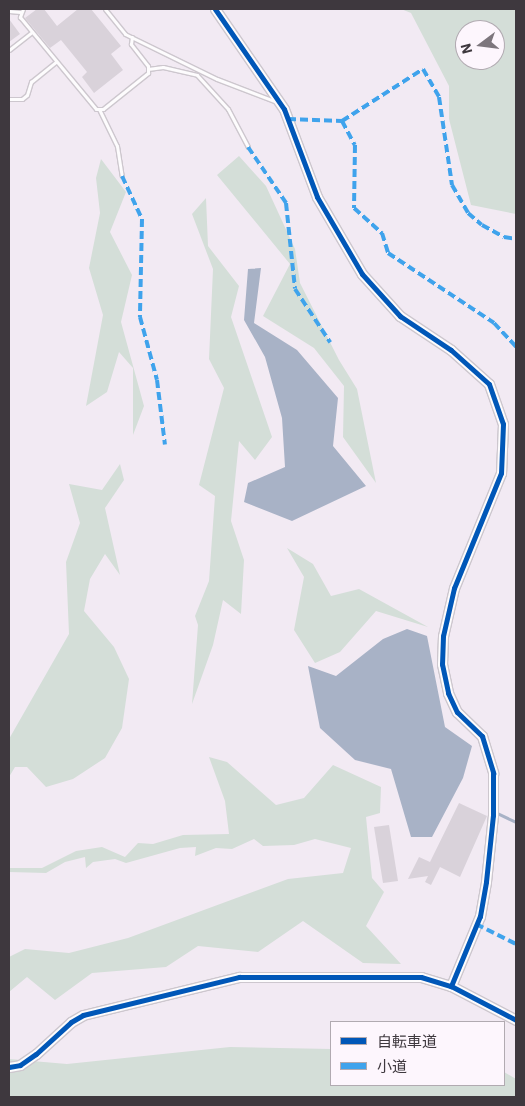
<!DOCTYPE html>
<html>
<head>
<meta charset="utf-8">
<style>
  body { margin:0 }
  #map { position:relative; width:525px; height:1106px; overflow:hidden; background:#f2eaf3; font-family:"IBM Plex Sans","Noto Sans JP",sans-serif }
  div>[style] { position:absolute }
  .green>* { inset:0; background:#d4ded8 }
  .water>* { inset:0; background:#a8b2c6 }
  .stream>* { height:2.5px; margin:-1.25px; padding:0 1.25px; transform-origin:1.25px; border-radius:1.25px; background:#a8b2c6 }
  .building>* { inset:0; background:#d9d2da }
  .roads { filter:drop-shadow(1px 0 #cdc7ce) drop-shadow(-1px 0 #cdc7ce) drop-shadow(0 1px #cdc7ce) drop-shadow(0 -1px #cdc7ce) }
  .lane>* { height:3px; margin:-1.5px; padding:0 1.5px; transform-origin:1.5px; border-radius:1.5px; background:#fdfcfd }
  .secondary>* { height:9px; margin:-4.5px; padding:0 4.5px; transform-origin:4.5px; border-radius:4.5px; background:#fdfcfd }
  .quiet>* { height:4px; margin-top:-2px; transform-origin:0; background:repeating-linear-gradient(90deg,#3fa3ec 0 8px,transparent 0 12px) }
  .cycleway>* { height:5px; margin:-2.5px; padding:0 2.5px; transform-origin:2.5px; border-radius:2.5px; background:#0057b8 }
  span { translate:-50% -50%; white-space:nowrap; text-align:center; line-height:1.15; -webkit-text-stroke:4px #fdf6fd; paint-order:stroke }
  .frame { position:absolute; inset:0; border:10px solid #3e383e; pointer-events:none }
  .legend { position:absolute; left:330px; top:1021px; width:175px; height:65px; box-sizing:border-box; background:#fdf6fd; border:1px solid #b1aab1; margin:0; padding:6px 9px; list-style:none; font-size:15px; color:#3e383e }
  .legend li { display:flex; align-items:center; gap:10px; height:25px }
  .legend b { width:25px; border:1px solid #b1aab1 }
  .north { position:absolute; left:455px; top:20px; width:50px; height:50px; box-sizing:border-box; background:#fdf6fd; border:1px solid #b1aab1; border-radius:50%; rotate:255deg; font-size:14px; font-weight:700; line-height:20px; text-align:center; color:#3e383e }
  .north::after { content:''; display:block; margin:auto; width:18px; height:22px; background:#7d767d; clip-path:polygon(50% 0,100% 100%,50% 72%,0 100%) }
</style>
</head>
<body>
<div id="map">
  <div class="green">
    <i style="clip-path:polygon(evenodd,401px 9px,516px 9px,516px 214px,471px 205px,449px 119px,449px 86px,411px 13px,401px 9px,465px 30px,495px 30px,495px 60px,465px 60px,465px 30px)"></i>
    <i style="clip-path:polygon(239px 156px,266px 186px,295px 249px,300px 283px,339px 360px,357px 389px,376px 483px,343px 437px,344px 386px,314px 348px,263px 316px,290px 264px,217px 175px)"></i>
    <i style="clip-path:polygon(101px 159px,126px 192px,110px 232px,132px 275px,121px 322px,144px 406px,133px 435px,133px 368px,119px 352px,107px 392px,86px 406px,103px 315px,89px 268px,100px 213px,96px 178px)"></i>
    <i style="clip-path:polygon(206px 198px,208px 246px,239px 286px,231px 317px,272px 437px,255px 460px,239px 441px,231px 521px,244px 560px,241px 614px,223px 600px,213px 645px,192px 704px,198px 625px,195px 616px,209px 581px,215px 496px,199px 485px,224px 388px,209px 359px,213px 269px,192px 214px)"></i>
    <i style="clip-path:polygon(120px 464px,124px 480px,105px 508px,120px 575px,105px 554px,90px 579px,84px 611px,114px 647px,129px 679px,122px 728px,105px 758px,73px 779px,46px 787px,27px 767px,15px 767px,9px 777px,9px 739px,69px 634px,66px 562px,80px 523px,69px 484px,102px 490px)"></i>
    <i style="clip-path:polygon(287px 548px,313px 564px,331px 596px,359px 589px,428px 627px,376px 611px,340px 652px,315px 663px,294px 630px,304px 577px)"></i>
    <i style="clip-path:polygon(209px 757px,227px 762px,276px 805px,304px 798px,333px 765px,381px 787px,380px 813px,366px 817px,372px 878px,384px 892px,366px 926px,401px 964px,363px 963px,303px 921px,258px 952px,198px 946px,166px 967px,92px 973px,55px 1000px,27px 977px,9px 992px,9px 957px,25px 949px,69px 953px,128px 938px,288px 879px,343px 873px,351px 848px,315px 839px,294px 845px,263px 846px,254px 839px,232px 849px,216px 848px,195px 856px,196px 847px,180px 848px,126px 863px,115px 859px,93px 862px,86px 868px,85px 857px,65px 862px,46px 873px,9px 872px,9px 868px,42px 868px,76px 851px,102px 847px,125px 857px,138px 843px,153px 844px,183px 835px,229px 834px,225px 801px)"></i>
    <i style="clip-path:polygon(230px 1047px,331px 1049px,331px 1085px,504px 1085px,504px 1072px,516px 1079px,516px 1097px,9px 1097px,9px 1059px,67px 1064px)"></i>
  </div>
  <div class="water">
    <i style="clip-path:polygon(261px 268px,254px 323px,297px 350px,338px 398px,333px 446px,366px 486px,292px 521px,244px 502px,248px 483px,285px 467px,282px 418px,265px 357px,244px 320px,248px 269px)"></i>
    <i style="clip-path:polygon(407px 629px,427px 636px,445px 727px,472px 746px,463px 778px,432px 837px,411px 837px,391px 769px,355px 760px,320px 728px,308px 666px,336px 676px,383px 639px)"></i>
  </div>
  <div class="stream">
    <i style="left:497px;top:813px;width:21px;rotate:25deg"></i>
  </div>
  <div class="building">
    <i style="clip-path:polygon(37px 9px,44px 9px,57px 26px,78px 9px,91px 9px,121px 46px,111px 54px,123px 70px,94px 93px,82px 77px,87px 72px,61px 40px,50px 48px,25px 18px)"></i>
    <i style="clip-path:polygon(9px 19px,20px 34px,9px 42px)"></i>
    <i style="clip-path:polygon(459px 803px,487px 816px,460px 877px,440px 867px,431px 885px,425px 882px,428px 876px,408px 879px,419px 857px,430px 862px)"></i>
    <i style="clip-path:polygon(389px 825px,398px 881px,383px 883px,374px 827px)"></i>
  </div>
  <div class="roads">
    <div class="lane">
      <i style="left:23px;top:9px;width:9px;rotate:111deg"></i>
      <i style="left:20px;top:17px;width:119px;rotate:50.4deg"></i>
      <i style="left:96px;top:109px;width:7px"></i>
      <i style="left:103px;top:109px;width:58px;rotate:-38.7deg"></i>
      <i style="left:148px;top:73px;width:7px;rotate:-90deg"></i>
      <i style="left:148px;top:66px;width:28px;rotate:-128deg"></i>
      <i style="left:131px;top:44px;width:7px;rotate:-82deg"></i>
      <i style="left:105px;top:9px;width:32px;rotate:51deg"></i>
      <i style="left:125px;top:34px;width:102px;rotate:26.1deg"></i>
      <i style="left:217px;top:79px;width:61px;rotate:21.1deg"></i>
      <i style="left:9px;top:11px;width:11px;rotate:5deg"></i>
      <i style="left:9px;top:50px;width:29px;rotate:-38deg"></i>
      <i style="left:148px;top:69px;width:15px;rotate:-8deg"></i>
      <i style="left:163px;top:67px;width:35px;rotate:13deg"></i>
      <i style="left:197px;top:75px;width:46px;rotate:47.6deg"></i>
      <i style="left:228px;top:109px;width:43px;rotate:62.2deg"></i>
      <i style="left:9px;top:99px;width:13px"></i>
      <i style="left:22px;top:99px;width:6px;rotate:-39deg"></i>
      <i style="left:27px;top:95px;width:14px;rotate:-73deg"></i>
      <i style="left:31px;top:82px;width:32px;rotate:-39deg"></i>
      <i style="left:99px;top:109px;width:41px;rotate:64.1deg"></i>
      <i style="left:117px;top:146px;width:30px;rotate:81deg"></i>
    </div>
    <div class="secondary">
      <i style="left:215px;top:9px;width:121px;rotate:55.4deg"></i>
      <i style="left:284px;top:109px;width:94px;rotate:69.4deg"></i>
      <i style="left:317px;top:197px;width:89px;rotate:59.7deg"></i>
      <i style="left:362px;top:274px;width:57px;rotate:47.9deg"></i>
      <i style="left:400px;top:316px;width:61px;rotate:33.7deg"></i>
      <i style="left:451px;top:350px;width:51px;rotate:41.8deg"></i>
      <i style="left:489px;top:384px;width:42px;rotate:70.7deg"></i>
      <i style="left:503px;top:424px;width:49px;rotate:92.3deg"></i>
      <i style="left:501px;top:473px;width:124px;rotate:112.2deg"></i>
      <i style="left:454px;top:588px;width:49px;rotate:102.9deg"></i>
      <i style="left:443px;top:636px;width:28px;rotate:92deg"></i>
      <i style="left:442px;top:664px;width:30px;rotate:78deg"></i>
      <i style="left:448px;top:693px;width:21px;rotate:65deg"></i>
      <i style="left:457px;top:712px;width:35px;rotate:44deg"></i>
      <i style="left:482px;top:736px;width:39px;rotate:73deg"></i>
      <i style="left:493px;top:773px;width:42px;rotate:90deg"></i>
      <i style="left:493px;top:815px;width:67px;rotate:96deg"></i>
      <i style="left:486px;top:882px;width:35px;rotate:100deg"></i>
      <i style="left:480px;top:916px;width:76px;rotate:112.5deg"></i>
      <i style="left:9px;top:1067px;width:11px;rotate:-10deg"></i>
      <i style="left:20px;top:1065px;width:19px;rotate:-35deg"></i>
      <i style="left:36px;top:1054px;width:47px;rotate:-42.4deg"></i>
      <i style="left:71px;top:1022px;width:14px;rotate:-30deg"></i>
      <i style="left:83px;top:1015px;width:161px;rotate:-13.7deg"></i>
      <i style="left:239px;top:977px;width:182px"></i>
      <i style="left:421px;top:977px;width:31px;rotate:17deg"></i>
      <i style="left:451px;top:986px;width:73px;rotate:27.6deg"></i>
    </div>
  </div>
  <div class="quiet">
    <i style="left:288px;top:119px;width:54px;rotate:2.1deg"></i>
    <i style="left:342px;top:121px;width:96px;rotate:-32.7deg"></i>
    <i style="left:423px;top:69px;width:32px;rotate:60deg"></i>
    <i style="left:439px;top:97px;width:89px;rotate:81.6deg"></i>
    <i style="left:452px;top:185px;width:32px;rotate:60deg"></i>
    <i style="left:468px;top:213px;width:18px;rotate:41deg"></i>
    <i style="left:482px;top:225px;width:25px;rotate:29deg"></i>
    <i style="left:504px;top:237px;width:12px;rotate:9deg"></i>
    <i style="left:342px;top:121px;width:27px;rotate:62deg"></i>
    <i style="left:355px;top:145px;width:63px;rotate:90.9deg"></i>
    <i style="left:354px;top:208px;width:38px;rotate:42deg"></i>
    <i style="left:382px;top:233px;width:21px;rotate:73deg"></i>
    <i style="left:388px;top:253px;width:127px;rotate:33.4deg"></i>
    <i style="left:494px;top:323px;width:33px;rotate:47deg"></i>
    <i style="left:248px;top:147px;width:68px;rotate:55.8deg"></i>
    <i style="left:286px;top:203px;width:86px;rotate:84deg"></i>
    <i style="left:295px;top:289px;width:64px;rotate:56.6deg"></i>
    <i style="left:122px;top:176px;width:47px;rotate:65.1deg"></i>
    <i style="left:142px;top:219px;width:98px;rotate:91.2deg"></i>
    <i style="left:140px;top:317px;width:65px;rotate:74.9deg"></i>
    <i style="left:157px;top:380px;width:65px;rotate:83deg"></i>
    <i style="left:476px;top:924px;width:45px;rotate:26.6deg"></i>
  </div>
  <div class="cycleway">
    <i style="left:215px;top:9px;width:121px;rotate:55.4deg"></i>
    <i style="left:284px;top:109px;width:94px;rotate:69.4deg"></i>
    <i style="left:317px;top:197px;width:89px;rotate:59.7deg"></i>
    <i style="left:362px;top:274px;width:57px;rotate:47.9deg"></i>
    <i style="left:400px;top:316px;width:61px;rotate:33.7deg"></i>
    <i style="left:451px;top:350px;width:51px;rotate:41.8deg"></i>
    <i style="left:489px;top:384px;width:42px;rotate:70.7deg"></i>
    <i style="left:503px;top:424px;width:49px;rotate:92.3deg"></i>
    <i style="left:501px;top:473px;width:124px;rotate:112.2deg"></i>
    <i style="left:454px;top:588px;width:49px;rotate:102.9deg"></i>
    <i style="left:443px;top:636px;width:28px;rotate:92deg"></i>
    <i style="left:442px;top:664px;width:30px;rotate:78deg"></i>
    <i style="left:448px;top:693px;width:21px;rotate:65deg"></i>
    <i style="left:457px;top:712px;width:35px;rotate:44deg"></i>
    <i style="left:482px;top:736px;width:39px;rotate:73deg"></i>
    <i style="left:493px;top:773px;width:42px;rotate:90deg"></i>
    <i style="left:493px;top:815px;width:67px;rotate:96deg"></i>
    <i style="left:486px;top:882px;width:35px;rotate:100deg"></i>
    <i style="left:480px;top:916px;width:76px;rotate:112.5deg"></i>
    <i style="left:9px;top:1067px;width:11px;rotate:-10deg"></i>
    <i style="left:20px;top:1065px;width:19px;rotate:-35deg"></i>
    <i style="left:36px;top:1054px;width:47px;rotate:-42.4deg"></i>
    <i style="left:71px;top:1022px;width:14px;rotate:-30deg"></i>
    <i style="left:83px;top:1015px;width:161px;rotate:-13.7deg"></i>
    <i style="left:239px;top:977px;width:182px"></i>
    <i style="left:421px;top:977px;width:31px;rotate:17deg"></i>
    <i style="left:451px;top:986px;width:73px;rotate:27.6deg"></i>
  </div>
  <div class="frame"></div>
  <ul class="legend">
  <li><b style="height:6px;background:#0057b8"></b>自転車道</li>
  <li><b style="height:6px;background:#3fa3ec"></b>小道</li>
  </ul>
  <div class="north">N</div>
</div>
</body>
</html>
